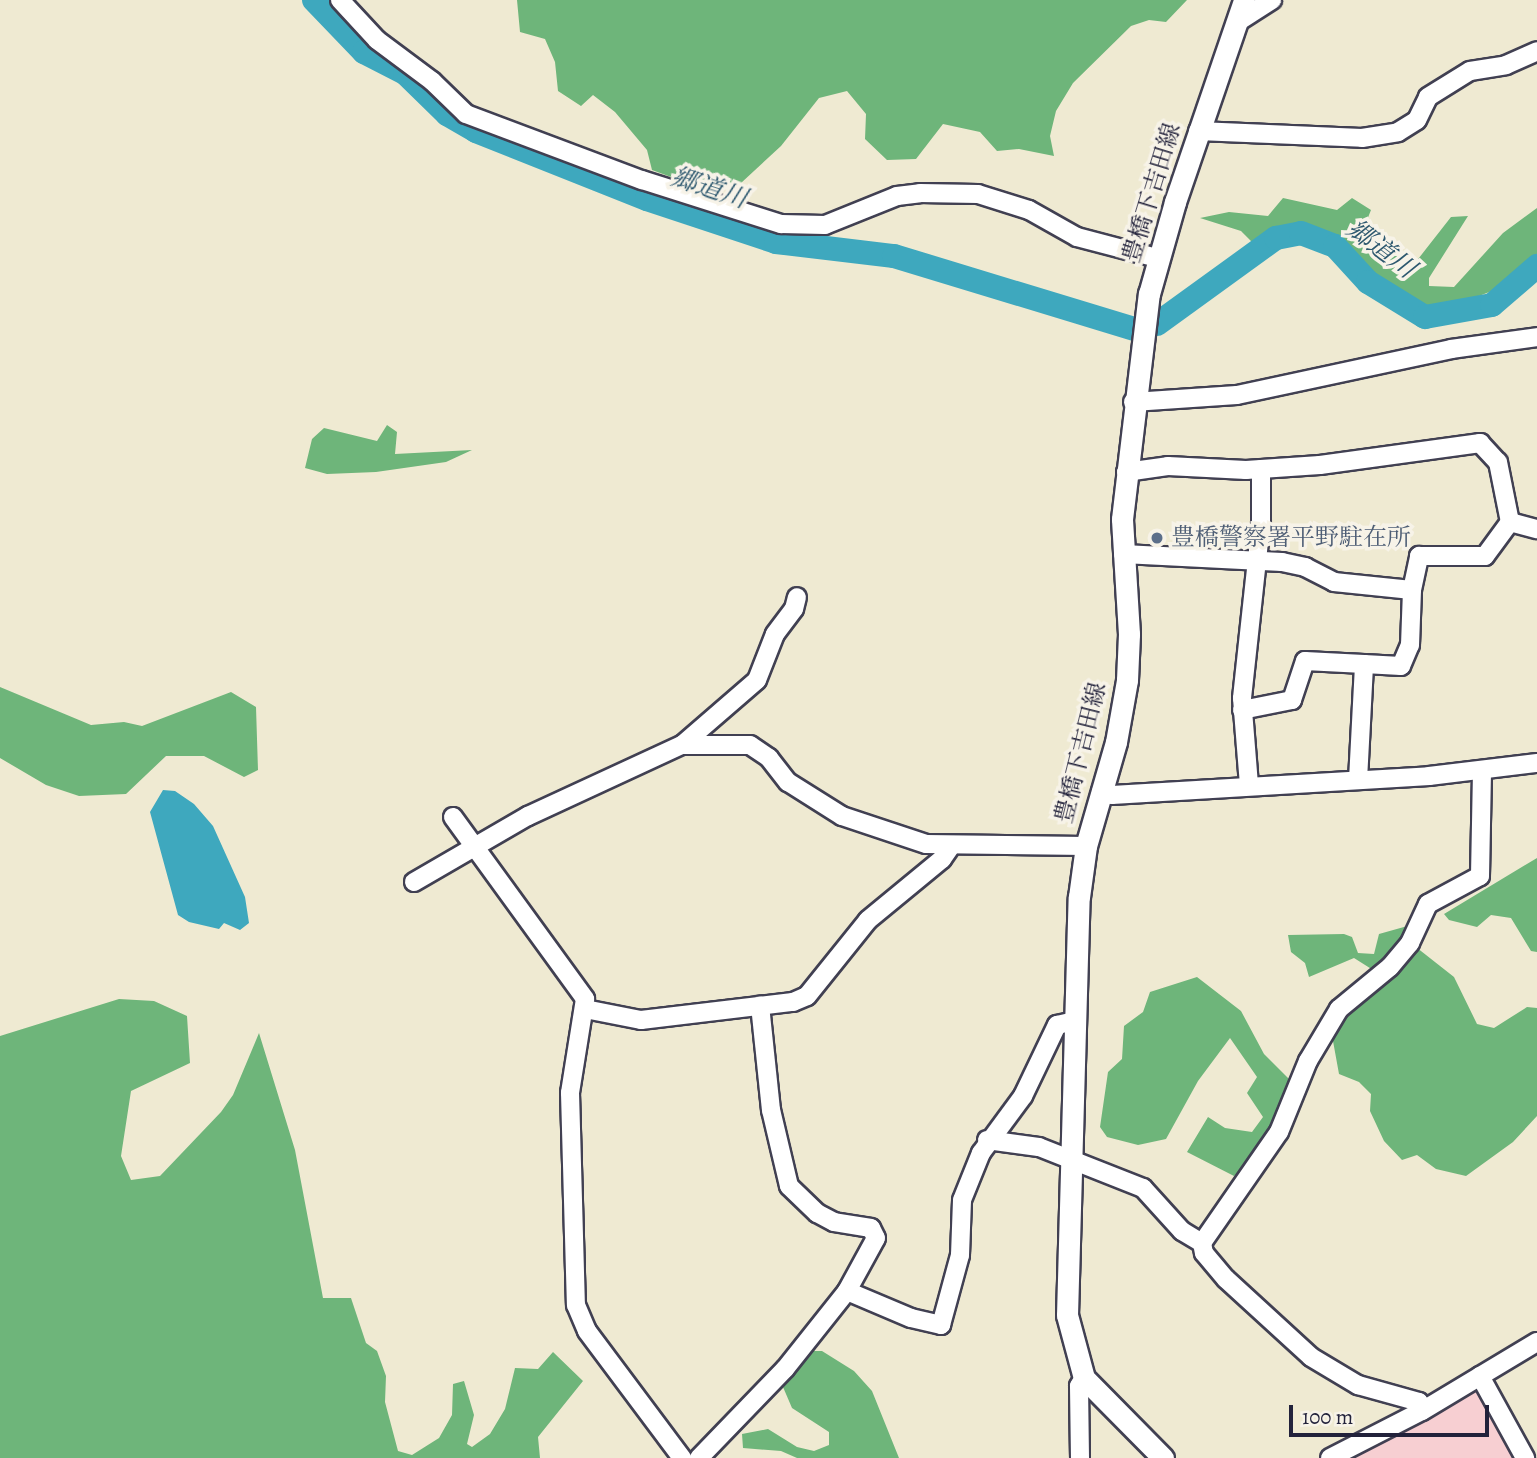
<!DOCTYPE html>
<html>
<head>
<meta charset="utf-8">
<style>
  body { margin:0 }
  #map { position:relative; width:1537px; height:1458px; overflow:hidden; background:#efead2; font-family:Alegreya,"Noto Serif JP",serif }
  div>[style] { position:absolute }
  .built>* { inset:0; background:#f7cfd2 }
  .forest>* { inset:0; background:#6eb57a }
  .water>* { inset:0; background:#3ea8be }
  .river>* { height:24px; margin:-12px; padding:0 12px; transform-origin:12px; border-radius:12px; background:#3ea8be }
  .roads { filter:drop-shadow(2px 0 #414052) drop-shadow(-2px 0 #414052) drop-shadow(0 2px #414052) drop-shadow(0 -2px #414052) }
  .minor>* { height:18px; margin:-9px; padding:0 9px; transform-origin:9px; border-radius:9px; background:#fff }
  .major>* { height:21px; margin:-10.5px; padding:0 10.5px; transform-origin:10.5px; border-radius:10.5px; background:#fff }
  .dots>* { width:19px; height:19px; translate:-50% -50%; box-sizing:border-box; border:4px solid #f7f3e8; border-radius:50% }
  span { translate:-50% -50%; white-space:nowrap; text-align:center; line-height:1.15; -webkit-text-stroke:7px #f7f3e8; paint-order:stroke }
  .street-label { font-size:24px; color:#22223b }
  .service-label { font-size:24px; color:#4e5e75 }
  .left { translate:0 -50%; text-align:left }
  .water-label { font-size:26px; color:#2d586f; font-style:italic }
  .scale { position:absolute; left:1289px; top:1405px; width:200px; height:32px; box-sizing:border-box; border:4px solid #22223b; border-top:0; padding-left:9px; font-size:21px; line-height:24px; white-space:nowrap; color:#22223b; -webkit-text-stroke:5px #f7f3e8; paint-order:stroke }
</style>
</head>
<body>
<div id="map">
  <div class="built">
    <i style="clip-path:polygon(1476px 1387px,1520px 1458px,1352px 1458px,1376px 1445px)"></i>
  </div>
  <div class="forest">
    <i style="clip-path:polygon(517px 0,1187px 0,1166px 22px,1149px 20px,1131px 26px,1073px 83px,1056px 111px,1050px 136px,1054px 156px,1019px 149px,997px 151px,980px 132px,943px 124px,916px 159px,887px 160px,865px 139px,866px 114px,847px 91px,819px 98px,781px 146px,741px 183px,701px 188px,652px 170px,647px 150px,615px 112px,593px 95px,581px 106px,558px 91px,555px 62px,545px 39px,520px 32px)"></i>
    <i style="clip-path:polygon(1283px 198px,1337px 210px,1352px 198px,1371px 210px,1363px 230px,1398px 257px,1415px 263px,1451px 217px,1468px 216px,1429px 278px,1429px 286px,1454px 287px,1503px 233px,1537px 208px,1537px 255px,1497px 289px,1443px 310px,1413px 302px,1370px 277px,1336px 241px,1315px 228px,1288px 228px,1254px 244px,1241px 231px,1200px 218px,1229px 212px,1268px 216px)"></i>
    <i style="clip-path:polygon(387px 425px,397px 432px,395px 454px,472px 450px,446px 462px,376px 472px,327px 474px,305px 468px,312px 439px,324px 428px,377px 441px)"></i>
    <i style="clip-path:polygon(0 687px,91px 725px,124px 722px,142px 726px,231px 692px,256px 707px,258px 770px,244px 777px,204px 756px,166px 756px,126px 794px,79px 796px,46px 785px,0 758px)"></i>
    <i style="clip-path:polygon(1537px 858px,1537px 952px,1531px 951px,1511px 918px,1491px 915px,1477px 927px,1449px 920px,1444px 914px)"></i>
    <i style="clip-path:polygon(1411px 925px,1407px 940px,1454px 977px,1477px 1024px,1494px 1028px,1527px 1007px,1537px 1008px,1537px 1116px,1513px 1142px,1466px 1176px,1436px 1169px,1417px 1155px,1402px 1160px,1384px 1141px,1370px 1111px,1371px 1094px,1359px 1082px,1339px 1074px,1331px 1030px,1348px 1006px,1371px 995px,1379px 984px,1373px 970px,1354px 958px,1309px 977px,1305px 963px,1291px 952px,1288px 935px,1344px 934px,1352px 937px,1358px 953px,1374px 954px,1379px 934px)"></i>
    <i style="clip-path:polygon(1197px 977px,1241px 1011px,1264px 1054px,1293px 1083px,1275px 1127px,1250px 1163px,1234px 1176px,1187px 1152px,1208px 1117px,1225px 1128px,1252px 1132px,1263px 1117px,1247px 1093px,1257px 1077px,1230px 1038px,1198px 1081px,1166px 1139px,1138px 1145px,1107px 1137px,1100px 1127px,1108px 1072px,1122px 1059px,1124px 1026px,1143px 1012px,1150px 992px)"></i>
    <i style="clip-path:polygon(119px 999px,154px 1001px,187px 1016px,190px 1063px,131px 1091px,121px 1156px,131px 1180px,160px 1176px,221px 1112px,233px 1095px,259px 1033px,295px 1150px,323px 1298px,351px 1298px,366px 1343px,377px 1351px,386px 1376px,385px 1402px,398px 1451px,412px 1455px,439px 1438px,452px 1415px,453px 1384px,464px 1381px,474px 1415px,467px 1444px,472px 1447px,490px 1434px,505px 1409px,515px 1368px,538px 1369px,553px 1352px,583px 1381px,538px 1437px,540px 1458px,0 1458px,0 1036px)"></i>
    <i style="clip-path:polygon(811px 1351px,822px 1351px,854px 1371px,872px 1391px,899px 1458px,797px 1458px,781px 1451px,743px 1448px,742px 1434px,768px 1429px,797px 1447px,814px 1451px,829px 1445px,829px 1432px,792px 1408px,783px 1387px)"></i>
  </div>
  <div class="water">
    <i style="clip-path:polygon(163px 790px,175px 791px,194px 804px,213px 826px,245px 897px,249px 923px,240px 930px,224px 923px,219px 929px,189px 922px,178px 915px,150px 812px)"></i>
  </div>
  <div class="river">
    <i style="left:314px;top:0;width:72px;rotate:46.1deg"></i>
    <i style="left:364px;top:52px;width:46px;rotate:27.1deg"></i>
    <i style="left:405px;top:73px;width:59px;rotate:44.3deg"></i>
    <i style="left:447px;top:114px;width:34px;rotate:30deg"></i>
    <i style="left:476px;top:131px;width:184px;rotate:21.7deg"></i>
    <i style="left:647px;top:199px;width:136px;rotate:18.4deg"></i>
    <i style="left:776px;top:242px;width:119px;rotate:6.8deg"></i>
    <i style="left:894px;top:256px;width:252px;rotate:16.9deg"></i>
    <i style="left:1157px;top:324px;width:147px;rotate:-35.9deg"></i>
    <i style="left:1276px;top:238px;width:25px;rotate:-11deg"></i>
    <i style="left:1301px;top:233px;width:36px;rotate:21deg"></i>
    <i style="left:1335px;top:246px;width:49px;rotate:47.5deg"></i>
    <i style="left:1368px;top:282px;width:67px;rotate:31.6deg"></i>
    <i style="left:1425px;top:317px;width:68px;rotate:-10.2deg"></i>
    <i style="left:1492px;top:305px;width:60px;rotate:-40.9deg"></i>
  </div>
  <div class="roads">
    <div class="minor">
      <i style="left:340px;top:0;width:54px;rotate:47.2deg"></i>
      <i style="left:377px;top:40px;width:69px;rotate:36.7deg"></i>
      <i style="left:432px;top:81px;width:47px;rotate:44.1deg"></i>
      <i style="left:466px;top:114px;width:188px;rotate:20.6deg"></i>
      <i style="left:642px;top:180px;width:146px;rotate:17.6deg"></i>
      <i style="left:781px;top:224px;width:44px;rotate:1.3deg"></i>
      <i style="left:825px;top:225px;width:78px;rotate:-21.9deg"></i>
      <i style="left:897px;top:196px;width:23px;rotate:-7deg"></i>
      <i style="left:920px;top:193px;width:58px;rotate:1deg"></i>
      <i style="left:978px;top:194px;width:53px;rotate:17.4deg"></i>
      <i style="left:1029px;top:210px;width:55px;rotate:29.4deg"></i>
      <i style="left:1077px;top:237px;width:83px;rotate:14.7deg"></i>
      <i style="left:1236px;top:23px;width:43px;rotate:-32.6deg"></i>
      <i style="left:1198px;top:131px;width:164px;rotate:2.4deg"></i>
      <i style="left:1362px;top:138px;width:36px;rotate:-9deg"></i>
      <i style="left:1398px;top:132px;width:22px;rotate:-32deg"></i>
      <i style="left:1417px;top:120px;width:25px;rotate:-64deg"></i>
      <i style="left:1428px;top:97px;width:49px;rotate:-31.8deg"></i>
      <i style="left:1470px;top:71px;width:36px;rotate:-9deg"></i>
      <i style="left:1506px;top:65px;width:34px;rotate:-24deg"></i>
      <i style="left:1133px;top:402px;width:104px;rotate:-3.9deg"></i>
      <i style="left:1237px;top:395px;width:219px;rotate:-12.1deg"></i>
      <i style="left:1451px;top:349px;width:87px;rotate:-7.9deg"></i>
      <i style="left:1126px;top:472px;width:42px;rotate:-8.1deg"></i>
      <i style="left:1168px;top:466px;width:78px;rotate:2.9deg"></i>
      <i style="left:1246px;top:470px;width:74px;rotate:-3.9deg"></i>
      <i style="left:1320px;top:465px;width:162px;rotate:-7.8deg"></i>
      <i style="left:1480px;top:443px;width:26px;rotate:47deg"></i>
      <i style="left:1498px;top:462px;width:61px;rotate:78.7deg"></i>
      <i style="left:1123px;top:554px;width:159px;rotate:2.9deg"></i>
      <i style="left:1282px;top:562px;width:24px;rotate:12deg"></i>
      <i style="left:1305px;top:567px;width:33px;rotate:27deg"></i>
      <i style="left:1334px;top:582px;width:78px;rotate:5.9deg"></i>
      <i style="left:1412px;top:590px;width:35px;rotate:-78deg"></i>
      <i style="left:1419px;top:556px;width:66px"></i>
      <i style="left:1485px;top:556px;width:42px;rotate:-53.7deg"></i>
      <i style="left:1510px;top:522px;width:28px;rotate:15deg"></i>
      <i style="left:1242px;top:710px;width:51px;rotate:-11.3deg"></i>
      <i style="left:1292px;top:700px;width:41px;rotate:-71.6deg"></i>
      <i style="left:1305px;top:661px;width:59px;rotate:2.9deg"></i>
      <i style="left:682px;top:745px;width:99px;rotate:-40.9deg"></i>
      <i style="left:757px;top:680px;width:49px;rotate:-68.6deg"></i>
      <i style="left:775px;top:634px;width:31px;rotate:-53deg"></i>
      <i style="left:794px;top:609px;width:12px;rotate:-76deg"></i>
      <i style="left:1358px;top:780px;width:116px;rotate:-87deg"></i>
      <i style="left:1364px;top:664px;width:37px;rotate:3deg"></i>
      <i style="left:1401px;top:666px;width:23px;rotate:-67deg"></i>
      <i style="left:1410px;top:645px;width:55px;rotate:-87.9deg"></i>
      <i style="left:1249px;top:785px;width:87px;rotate:-94.6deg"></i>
      <i style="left:1242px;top:698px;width:177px;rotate:-83.8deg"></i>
      <i style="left:1261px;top:522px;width:53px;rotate:-90deg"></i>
      <i style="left:1101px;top:792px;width:11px;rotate:15deg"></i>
      <i style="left:1112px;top:795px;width:318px;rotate:-3.4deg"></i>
      <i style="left:1429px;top:776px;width:109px;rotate:-6.9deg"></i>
      <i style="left:453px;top:817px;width:225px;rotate:54deg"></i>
      <i style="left:585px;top:999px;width:95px;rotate:99.1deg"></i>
      <i style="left:570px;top:1093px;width:212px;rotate:88.4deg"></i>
      <i style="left:576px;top:1305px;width:28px;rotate:67deg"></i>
      <i style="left:587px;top:1331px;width:159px;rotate:53.2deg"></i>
      <i style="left:414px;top:882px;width:132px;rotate:-30.1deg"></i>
      <i style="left:528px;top:816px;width:170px;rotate:-24.8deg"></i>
      <i style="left:682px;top:745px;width:68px"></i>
      <i style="left:750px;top:745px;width:23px;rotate:34deg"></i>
      <i style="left:769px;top:758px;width:31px;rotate:52deg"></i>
      <i style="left:788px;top:782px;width:64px;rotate:32.2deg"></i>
      <i style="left:842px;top:816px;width:89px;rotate:18.4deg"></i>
      <i style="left:926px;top:844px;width:160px;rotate:0.7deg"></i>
      <i style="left:585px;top:1009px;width:57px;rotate:11.1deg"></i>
      <i style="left:641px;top:1020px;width:153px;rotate:-6.8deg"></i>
      <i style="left:793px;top:1002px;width:15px;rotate:-23deg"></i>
      <i style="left:807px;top:996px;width:97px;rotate:-51.2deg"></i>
      <i style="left:868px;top:920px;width:96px;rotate:-39.5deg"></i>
      <i style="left:942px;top:859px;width:16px;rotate:-55deg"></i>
      <i style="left:987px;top:1140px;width:52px;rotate:7.7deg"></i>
      <i style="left:1039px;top:1147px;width:112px;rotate:21.5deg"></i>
      <i style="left:1143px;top:1188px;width:58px;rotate:47.8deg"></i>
      <i style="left:1182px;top:1231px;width:23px;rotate:31deg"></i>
      <i style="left:1202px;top:1243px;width:10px;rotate:79deg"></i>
      <i style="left:1204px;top:1253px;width:34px;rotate:50deg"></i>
      <i style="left:1226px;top:1279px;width:115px;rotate:42.5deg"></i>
      <i style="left:1311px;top:1357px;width:55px;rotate:30.8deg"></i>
      <i style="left:1358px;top:1385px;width:63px;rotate:15.6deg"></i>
      <i style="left:1419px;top:1402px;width:9px;rotate:72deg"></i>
      <i style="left:1202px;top:1243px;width:135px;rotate:-55.3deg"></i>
      <i style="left:1279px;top:1132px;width:77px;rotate:-67.8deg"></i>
      <i style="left:1308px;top:1061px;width:61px;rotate:-59.2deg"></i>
      <i style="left:1339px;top:1009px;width:66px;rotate:-39.5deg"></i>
      <i style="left:1390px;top:967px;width:31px;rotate:-50deg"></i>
      <i style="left:1410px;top:943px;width:43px;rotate:-65.2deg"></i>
      <i style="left:1428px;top:904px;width:59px;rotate:-28.3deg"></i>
      <i style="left:1480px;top:876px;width:106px;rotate:-88.9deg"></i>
      <i style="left:847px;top:1291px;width:69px;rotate:22.9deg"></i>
      <i style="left:911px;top:1318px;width:31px;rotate:13deg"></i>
      <i style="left:941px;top:1325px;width:73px;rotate:-74.8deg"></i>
      <i style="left:960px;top:1255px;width:55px;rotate:-87.9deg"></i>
      <i style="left:962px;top:1200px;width:51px;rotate:-68deg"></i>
      <i style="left:981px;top:1153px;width:71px;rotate:-53.6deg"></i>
      <i style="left:1023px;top:1096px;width:79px;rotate:-64.4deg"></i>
      <i style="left:1057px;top:1025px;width:18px;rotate:-13deg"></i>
      <i style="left:1480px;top:1376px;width:94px;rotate:61.2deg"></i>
      <i style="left:699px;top:1458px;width:124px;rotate:-46deg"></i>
      <i style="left:785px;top:1369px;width:100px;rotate:-51.5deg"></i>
      <i style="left:847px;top:1291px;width:60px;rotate:-61.3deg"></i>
      <i style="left:876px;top:1238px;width:11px;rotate:-117deg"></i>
      <i style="left:871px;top:1228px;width:37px;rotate:-171deg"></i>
      <i style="left:834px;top:1222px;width:19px;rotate:-152deg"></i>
      <i style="left:817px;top:1213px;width:39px;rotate:-136deg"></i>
      <i style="left:789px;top:1186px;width:78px;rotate:-103.3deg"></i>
      <i style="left:771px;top:1110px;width:105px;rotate:-96deg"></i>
      <i style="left:1080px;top:1458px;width:72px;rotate:-90.8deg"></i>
      <i style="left:1079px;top:1386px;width:9px;rotate:-58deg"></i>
      <i style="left:1330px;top:1458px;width:103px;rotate:-27.1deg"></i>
      <i style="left:1422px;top:1411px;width:134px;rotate:-31deg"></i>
    </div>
    <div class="major">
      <i style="left:1163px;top:1458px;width:112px;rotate:-134.6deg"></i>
      <i style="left:1084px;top:1378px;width:65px;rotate:-105.1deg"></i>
      <i style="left:1067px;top:1315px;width:418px;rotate:-88.4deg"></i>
      <i style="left:1079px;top:897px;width:51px;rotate:-82.2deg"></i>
      <i style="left:1086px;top:846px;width:108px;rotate:-73.9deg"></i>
      <i style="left:1116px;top:742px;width:63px;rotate:-79.9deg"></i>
      <i style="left:1127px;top:680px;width:46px;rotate:-87.5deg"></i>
      <i style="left:1129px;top:634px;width:115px;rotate:-93.5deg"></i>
      <i style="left:1122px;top:519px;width:227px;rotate:-83.2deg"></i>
      <i style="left:1149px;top:294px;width:96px;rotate:-74.2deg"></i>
      <i style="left:1175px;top:202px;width:213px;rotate:-71.1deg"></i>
    </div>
  </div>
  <div class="dots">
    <i style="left:1157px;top:538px;background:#5c6f8a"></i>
  </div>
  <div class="street-label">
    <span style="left:1152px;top:193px;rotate:-73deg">豊橋下吉田線</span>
    <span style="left:1081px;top:753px;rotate:-76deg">豊橋下吉田線</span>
  </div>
  <div class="service-label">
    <span class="left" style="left:1171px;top:538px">豊橋警察署平野駐在所</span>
  </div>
  <div class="water-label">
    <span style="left:709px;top:188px;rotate:18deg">郷道川</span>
    <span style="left:1381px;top:249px;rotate:37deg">郷道川</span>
  </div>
  <div class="scale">100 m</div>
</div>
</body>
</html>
